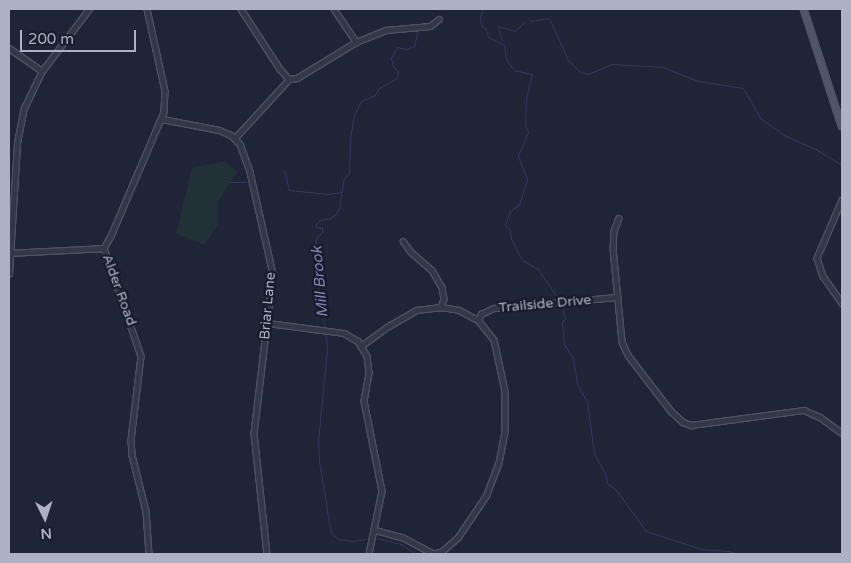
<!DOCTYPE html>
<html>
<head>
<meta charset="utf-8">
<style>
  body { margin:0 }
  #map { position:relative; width:851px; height:563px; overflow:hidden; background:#202437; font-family:"Varela Round",sans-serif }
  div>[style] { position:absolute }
  .green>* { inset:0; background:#223038 }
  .stream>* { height:1px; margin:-0.5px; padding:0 0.5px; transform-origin:0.5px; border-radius:0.5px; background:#33385c }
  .roads { filter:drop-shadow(1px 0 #4e5162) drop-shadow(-1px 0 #4e5162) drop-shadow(0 1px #4e5162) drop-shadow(0 -1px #4e5162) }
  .minor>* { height:4.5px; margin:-2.25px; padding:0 2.25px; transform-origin:2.25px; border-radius:2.25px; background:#343748 }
  .major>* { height:5.5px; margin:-2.75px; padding:0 2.75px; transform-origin:2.75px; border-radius:2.75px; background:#525568 }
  span { translate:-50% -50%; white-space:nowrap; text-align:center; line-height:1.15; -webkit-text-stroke:5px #191c2c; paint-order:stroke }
  .street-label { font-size:14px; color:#aeb1c4 }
  .water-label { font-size:15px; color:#7e85b1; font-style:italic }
  .frame { position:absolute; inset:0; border:10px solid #aeb1c4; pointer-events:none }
  .north { position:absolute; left:20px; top:493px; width:50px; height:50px; -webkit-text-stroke:4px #191c2c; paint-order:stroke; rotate:176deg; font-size:14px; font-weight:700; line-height:20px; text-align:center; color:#aeb1c4 }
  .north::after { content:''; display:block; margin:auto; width:18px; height:22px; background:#aeb1c4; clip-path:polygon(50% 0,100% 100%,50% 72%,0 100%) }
  .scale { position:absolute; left:20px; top:30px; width:116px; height:22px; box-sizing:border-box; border:2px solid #aeb1c4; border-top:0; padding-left:6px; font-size:15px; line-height:18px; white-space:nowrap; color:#aeb1c4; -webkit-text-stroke:4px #191c2c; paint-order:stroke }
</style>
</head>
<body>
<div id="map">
  <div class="green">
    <i style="clip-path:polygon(225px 161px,238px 173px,230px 182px,218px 202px,218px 225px,204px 245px,176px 233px,192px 168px)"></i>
  </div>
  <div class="stream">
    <i style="left:483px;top:9px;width:9px;rotate:111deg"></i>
    <i style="left:480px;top:17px;width:8px;rotate:83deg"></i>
    <i style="left:481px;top:25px;width:6px;rotate:39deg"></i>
    <i style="left:486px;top:29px;width:8px;rotate:76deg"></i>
    <i style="left:488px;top:37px;width:18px;rotate:27deg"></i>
    <i style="left:504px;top:45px;width:13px;rotate:81deg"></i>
    <i style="left:506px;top:58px;width:12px;rotate:59deg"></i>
    <i style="left:530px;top:21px;width:19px;rotate:-9deg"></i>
    <i style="left:549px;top:18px;width:46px;rotate:65.7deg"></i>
    <i style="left:568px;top:60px;width:17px;rotate:45deg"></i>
    <i style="left:580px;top:72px;width:8px;rotate:14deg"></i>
    <i style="left:588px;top:74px;width:25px;rotate:-23deg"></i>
    <i style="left:611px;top:64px;width:52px;rotate:3.3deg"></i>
    <i style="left:663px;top:67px;width:38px;rotate:22deg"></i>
    <i style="left:698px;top:81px;width:46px;rotate:8.8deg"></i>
    <i style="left:743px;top:88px;width:34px;rotate:60deg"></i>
    <i style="left:760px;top:118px;width:32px;rotate:35deg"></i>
    <i style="left:786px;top:136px;width:34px;rotate:24deg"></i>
    <i style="left:817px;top:150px;width:26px;rotate:31deg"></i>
    <i style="left:839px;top:163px;width:3px;rotate:-18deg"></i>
    <i style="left:502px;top:41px;width:16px;rotate:-105deg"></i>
    <i style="left:498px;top:26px;width:18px;rotate:16deg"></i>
    <i style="left:515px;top:31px;width:13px;rotate:-45deg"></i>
    <i style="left:514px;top:70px;width:18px;rotate:13deg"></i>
    <i style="left:532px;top:74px;width:25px;rotate:104deg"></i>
    <i style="left:526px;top:98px;width:27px;rotate:92deg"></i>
    <i style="left:525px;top:125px;width:8px;rotate:67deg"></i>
    <i style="left:528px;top:132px;width:26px;rotate:113deg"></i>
    <i style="left:518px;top:156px;width:26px;rotate:69deg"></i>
    <i style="left:527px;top:180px;width:25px;rotate:108deg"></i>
    <i style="left:519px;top:204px;width:11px;rotate:142deg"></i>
    <i style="left:510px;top:211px;width:15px;rotate:110deg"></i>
    <i style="left:505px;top:225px;width:7px;rotate:45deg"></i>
    <i style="left:510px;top:230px;width:9px;rotate:84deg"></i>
    <i style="left:511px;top:239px;width:24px;rotate:62deg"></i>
    <i style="left:522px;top:260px;width:18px;rotate:29deg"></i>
    <i style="left:538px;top:269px;width:37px;rotate:56deg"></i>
    <i style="left:284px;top:170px;width:21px;rotate:76deg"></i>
    <i style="left:289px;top:190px;width:39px;rotate:6deg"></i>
    <i style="left:328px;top:194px;width:14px;rotate:-8deg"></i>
    <i style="left:230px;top:182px;width:16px"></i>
    <i style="left:562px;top:307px;width:11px;rotate:75deg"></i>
    <i style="left:565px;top:318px;width:5px;rotate:127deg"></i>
    <i style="left:562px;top:322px;width:22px;rotate:85deg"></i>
    <i style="left:564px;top:344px;width:17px;rotate:57deg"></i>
    <i style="left:573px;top:358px;width:26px;rotate:81deg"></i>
    <i style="left:577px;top:384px;width:21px;rotate:61deg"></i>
    <i style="left:587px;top:402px;width:52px;rotate:82.3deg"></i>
    <i style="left:594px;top:454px;width:22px;rotate:60deg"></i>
    <i style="left:605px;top:473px;width:10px;rotate:79deg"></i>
    <i style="left:607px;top:483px;width:13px;rotate:39deg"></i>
    <i style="left:617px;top:491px;width:49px;rotate:54.1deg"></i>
    <i style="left:646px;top:531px;width:58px;rotate:18.1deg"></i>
    <i style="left:701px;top:549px;width:27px;rotate:4deg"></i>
    <i style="left:728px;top:551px;width:12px;rotate:14deg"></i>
    <i style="left:324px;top:326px;width:67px;rotate:-97.8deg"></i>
    <i style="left:315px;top:260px;width:22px;rotate:-87deg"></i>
    <i style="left:316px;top:238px;width:8px;rotate:-45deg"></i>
    <i style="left:322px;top:232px;width:4px;rotate:-90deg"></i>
    <i style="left:322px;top:228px;width:6px;rotate:-171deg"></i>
    <i style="left:316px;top:227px;width:3px;rotate:-90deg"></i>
    <i style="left:316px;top:224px;width:6px;rotate:-45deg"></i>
    <i style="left:320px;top:220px;width:10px;rotate:-11deg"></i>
    <i style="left:330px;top:218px;width:7px;rotate:-34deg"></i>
    <i style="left:336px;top:214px;width:7px;rotate:-63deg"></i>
    <i style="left:339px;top:208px;width:30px;rotate:-81deg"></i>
    <i style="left:344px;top:178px;width:7px;rotate:-45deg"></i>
    <i style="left:349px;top:173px;width:35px;rotate:-88deg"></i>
    <i style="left:350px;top:138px;width:23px;rotate:-80deg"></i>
    <i style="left:354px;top:115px;width:16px;rotate:-63deg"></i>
    <i style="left:361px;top:101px;width:15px;rotate:-23deg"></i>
    <i style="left:375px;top:95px;width:8px;rotate:-60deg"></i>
    <i style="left:379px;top:88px;width:21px;rotate:-29deg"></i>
    <i style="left:397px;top:78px;width:6px;rotate:-81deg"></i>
    <i style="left:398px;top:72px;width:8px;rotate:-130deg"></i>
    <i style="left:393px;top:66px;width:8px;rotate:-104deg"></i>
    <i style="left:391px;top:58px;width:13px;rotate:-61deg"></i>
    <i style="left:397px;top:47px;width:10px;rotate:11deg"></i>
    <i style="left:407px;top:49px;width:8px;rotate:-23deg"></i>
    <i style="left:414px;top:46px;width:16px;rotate:-76deg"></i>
    <i style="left:326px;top:335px;width:14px;rotate:86deg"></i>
    <i style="left:327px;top:349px;width:91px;rotate:95.6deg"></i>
    <i style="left:318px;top:440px;width:21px;rotate:87deg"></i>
    <i style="left:319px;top:461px;width:68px;rotate:80.7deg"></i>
    <i style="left:330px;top:528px;width:6px;rotate:72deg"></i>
    <i style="left:332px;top:534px;width:8px;rotate:40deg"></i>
    <i style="left:338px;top:539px;width:15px;rotate:8deg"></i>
    <i style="left:353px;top:541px;width:13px;rotate:-9deg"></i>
    <i style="left:377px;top:538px;width:25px;rotate:14deg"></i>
    <i style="left:401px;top:544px;width:18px;rotate:34deg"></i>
  </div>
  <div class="roads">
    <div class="minor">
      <i style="left:147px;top:9px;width:84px;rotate:77.6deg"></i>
      <i style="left:165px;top:91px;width:21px;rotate:93deg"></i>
      <i style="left:164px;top:112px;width:135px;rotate:113.1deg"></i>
      <i style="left:111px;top:236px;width:14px;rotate:120deg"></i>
      <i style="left:104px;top:248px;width:114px;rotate:71.1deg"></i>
      <i style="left:141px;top:356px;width:85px;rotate:96.8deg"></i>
      <i style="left:131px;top:440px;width:15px;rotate:86deg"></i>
      <i style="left:132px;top:455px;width:58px;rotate:76deg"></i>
      <i style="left:146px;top:511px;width:43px;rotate:86deg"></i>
      <i style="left:241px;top:9px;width:72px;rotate:57deg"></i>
      <i style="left:280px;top:69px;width:13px;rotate:48deg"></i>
      <i style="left:334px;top:9px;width:40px;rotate:56deg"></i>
      <i style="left:9px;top:48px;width:40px;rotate:34.9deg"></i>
      <i style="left:162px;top:119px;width:58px;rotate:10.9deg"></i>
      <i style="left:219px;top:130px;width:13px;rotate:23deg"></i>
      <i style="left:231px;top:135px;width:13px;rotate:45deg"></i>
      <i style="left:240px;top:144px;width:30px;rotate:70deg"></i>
      <i style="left:250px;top:172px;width:105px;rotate:77.3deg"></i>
      <i style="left:273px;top:274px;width:160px;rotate:96.8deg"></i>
      <i style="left:254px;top:433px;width:122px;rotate:83.9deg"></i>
      <i style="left:235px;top:138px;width:80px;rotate:-47.5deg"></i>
      <i style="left:289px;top:79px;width:8px;rotate:-7deg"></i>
      <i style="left:297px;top:78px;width:69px;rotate:-31.4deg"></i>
      <i style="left:356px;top:42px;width:32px;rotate:-22deg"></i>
      <i style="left:386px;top:30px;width:44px;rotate:-5.2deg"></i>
      <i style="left:430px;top:26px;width:11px;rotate:-38deg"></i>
      <i style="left:842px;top:200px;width:63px;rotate:113.3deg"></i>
      <i style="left:817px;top:258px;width:19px;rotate:72deg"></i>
      <i style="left:823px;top:276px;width:33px;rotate:55deg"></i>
      <i style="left:619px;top:218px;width:14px;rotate:111deg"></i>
      <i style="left:614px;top:231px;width:17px;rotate:93deg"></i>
      <i style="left:613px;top:248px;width:94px;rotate:84.5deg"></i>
      <i style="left:622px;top:342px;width:14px;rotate:65deg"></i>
      <i style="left:628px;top:355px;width:71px;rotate:52.5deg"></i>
      <i style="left:671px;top:411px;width:16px;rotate:43deg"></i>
      <i style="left:683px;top:422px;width:9px;rotate:21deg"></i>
      <i style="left:691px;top:425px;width:114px;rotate:-7.6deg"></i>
      <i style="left:804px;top:410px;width:17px;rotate:24deg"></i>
      <i style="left:820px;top:417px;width:27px;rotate:36deg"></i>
      <i style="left:403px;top:241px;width:14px;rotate:54deg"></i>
      <i style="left:411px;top:252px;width:28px;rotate:41deg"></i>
      <i style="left:432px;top:270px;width:20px;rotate:60deg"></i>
      <i style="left:442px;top:287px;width:12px;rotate:81deg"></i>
      <i style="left:444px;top:299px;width:9px;rotate:111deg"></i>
      <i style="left:10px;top:253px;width:94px;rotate:-3deg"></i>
      <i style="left:9px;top:274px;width:131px;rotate:-86.5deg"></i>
      <i style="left:17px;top:143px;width:36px;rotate:-79deg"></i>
      <i style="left:24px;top:108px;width:41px;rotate:-64.1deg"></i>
      <i style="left:42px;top:71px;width:78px;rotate:-52.8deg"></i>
      <i style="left:478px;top:320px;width:7px;rotate:-63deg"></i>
      <i style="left:481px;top:314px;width:14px;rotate:-25deg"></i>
      <i style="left:494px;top:308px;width:123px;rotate:-5.1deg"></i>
      <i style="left:268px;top:323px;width:77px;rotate:7.5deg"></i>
      <i style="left:344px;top:333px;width:16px;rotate:30deg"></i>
      <i style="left:358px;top:341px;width:17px;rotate:59deg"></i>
      <i style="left:367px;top:356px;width:17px;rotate:83deg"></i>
      <i style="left:369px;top:373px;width:28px;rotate:100deg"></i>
      <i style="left:364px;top:401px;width:92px;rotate:78.7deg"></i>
      <i style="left:382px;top:491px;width:64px;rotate:101.7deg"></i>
      <i style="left:361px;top:346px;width:32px;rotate:-36deg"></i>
      <i style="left:387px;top:327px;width:34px;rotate:-30deg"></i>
      <i style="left:417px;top:310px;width:24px;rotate:-7deg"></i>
      <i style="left:441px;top:307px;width:18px;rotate:9deg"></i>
      <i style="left:459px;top:310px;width:21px;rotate:28deg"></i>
      <i style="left:478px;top:320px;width:26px;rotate:51deg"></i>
      <i style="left:494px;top:340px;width:52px;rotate:77.8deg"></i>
      <i style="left:505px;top:391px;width:41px;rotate:90deg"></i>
      <i style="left:505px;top:432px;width:32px;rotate:101deg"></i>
      <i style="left:499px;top:463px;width:34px;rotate:111deg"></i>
      <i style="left:487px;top:495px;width:52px;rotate:124deg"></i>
      <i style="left:458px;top:538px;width:21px;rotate:139deg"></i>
      <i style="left:442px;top:552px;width:9px;rotate:167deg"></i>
      <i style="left:433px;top:554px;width:34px;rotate:-152deg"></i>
      <i style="left:403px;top:538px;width:30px;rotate:-165deg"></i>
    </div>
    <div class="major">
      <i style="left:804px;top:9px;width:123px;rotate:72deg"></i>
    </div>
  </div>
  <div class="street-label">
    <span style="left:119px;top:290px;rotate:70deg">Alder Road</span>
    <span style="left:545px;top:304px;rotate:-5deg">Trailside Drive</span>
    <span style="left:268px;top:306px;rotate:-85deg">Briar Lane</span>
  </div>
  <div class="water-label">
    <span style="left:320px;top:282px;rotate:-95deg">Mill Brook</span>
  </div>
  <div class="frame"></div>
  <div class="north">N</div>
  <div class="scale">200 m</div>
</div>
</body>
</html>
